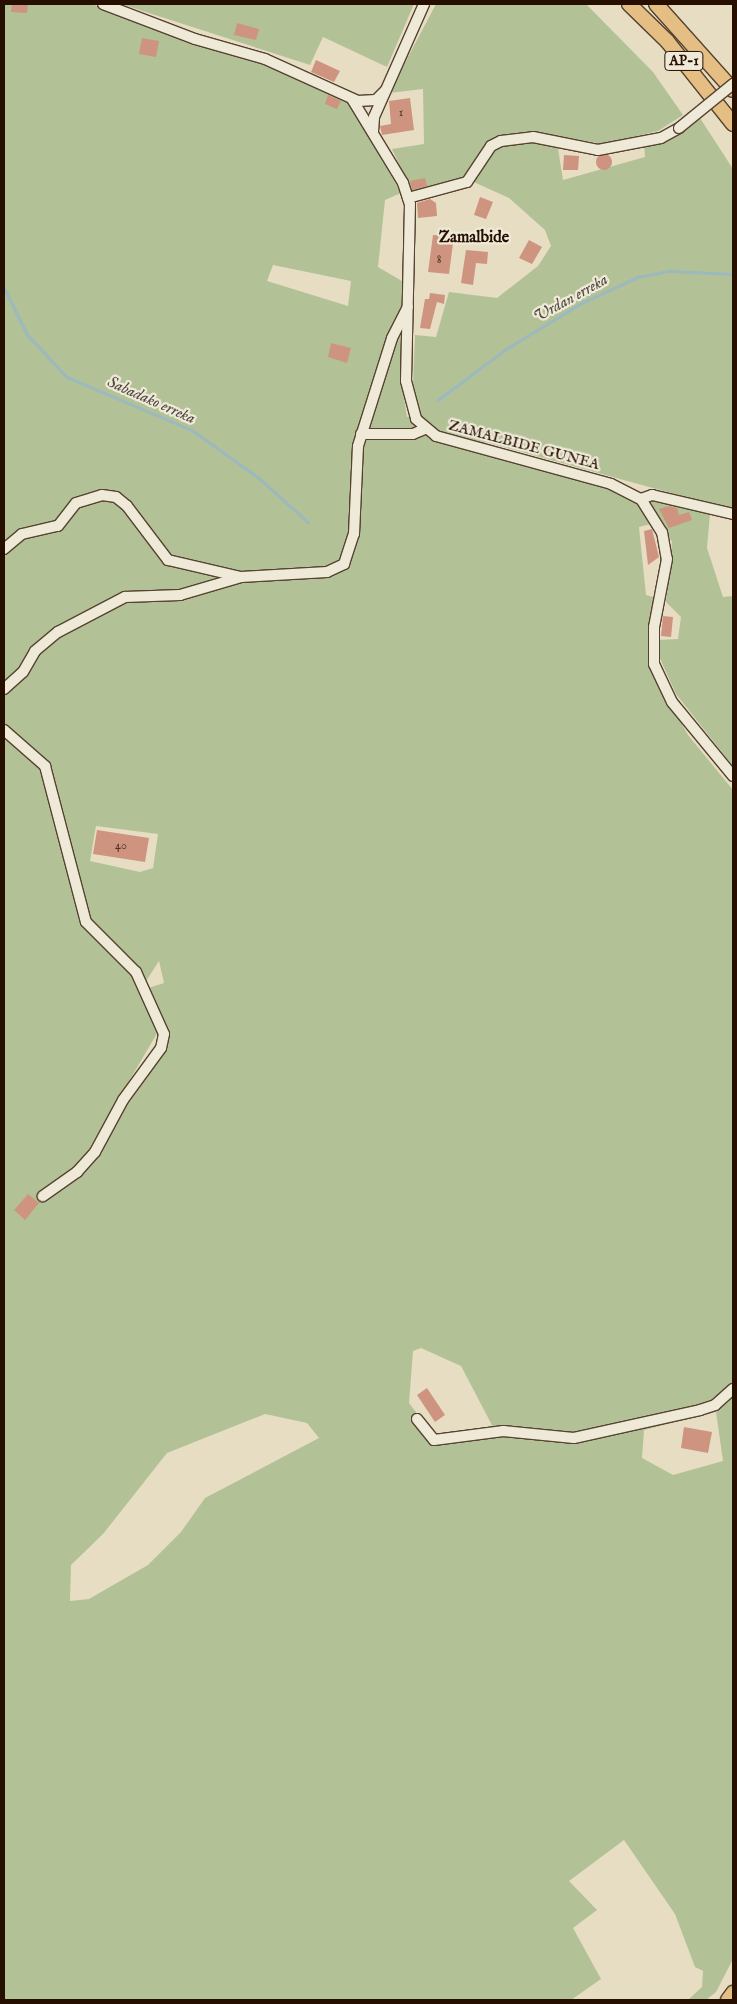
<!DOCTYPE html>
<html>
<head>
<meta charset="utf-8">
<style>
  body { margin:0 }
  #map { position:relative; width:737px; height:2004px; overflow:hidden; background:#e7ddc3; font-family:"IM FELL English",serif }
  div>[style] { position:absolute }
  .green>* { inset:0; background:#b2c296 }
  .stream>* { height:2.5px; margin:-1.25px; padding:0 1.25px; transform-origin:1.25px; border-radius:1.25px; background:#9bb9be }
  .building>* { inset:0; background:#ce9480 }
  .round { border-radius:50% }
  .roads { filter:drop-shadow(1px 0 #574231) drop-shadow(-1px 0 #574231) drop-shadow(0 1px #574231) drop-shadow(0 -1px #574231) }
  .minor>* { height:10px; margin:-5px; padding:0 5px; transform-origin:5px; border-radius:5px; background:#efe9d8 }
  .highway>* { height:14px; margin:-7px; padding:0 7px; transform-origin:7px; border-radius:7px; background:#e4be82 }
  .bridges { filter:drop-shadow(1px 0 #574231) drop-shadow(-1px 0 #574231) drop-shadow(0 1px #574231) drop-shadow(0 -1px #574231) }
  .minor-bridge>* { height:10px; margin:-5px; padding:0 5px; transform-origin:5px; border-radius:5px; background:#efe9d8 }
  span { translate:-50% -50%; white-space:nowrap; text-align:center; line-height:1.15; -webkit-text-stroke:4.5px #efe9d8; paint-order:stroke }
  .number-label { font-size:12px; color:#513020 }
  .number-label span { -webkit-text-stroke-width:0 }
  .shield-label span { padding:1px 4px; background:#efe9d8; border:1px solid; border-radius:4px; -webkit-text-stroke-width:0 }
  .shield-label { font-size:14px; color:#270f00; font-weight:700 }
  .street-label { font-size:15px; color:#270f00 }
  .neighbourhood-label { font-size:16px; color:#270f00; font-weight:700 }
  .water-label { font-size:16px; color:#504a42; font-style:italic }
  .frame { position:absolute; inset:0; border:5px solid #270f00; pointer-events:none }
</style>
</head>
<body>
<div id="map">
  <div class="green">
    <i style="clip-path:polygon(evenodd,4px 4px,92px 4px,145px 26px,266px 61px,347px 99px,401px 193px,385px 200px,378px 267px,407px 284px,402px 386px,407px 417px,419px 414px,413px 386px,415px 335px,436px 337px,449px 292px,497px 298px,538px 266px,551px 246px,545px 230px,509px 198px,465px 178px,412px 192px,392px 149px,424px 144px,423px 89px,389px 93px,436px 4px,586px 4px,653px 72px,683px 115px,658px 131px,604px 144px,556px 136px,563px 180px,645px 157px,644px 142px,687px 128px,700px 118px,733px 169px,733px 510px,485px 442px,484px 455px,609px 488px,637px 504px,651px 524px,639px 527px,646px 595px,656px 598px,648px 653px,652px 672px,688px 735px,733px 790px,733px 1959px,716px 1992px,706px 2000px,688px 2000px,702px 1987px,703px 1971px,695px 1967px,675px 1914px,624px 1840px,569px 1881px,597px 1910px,573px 1928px,601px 1979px,571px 2000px,4px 2000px,4px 4px,273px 265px,351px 281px,348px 306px,267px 281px,273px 265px,4px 4px,96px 826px,158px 834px,153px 868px,140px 872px,90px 861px,96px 826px,4px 4px,159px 961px,164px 983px,148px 988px,167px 1042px,95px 1156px,88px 1151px,159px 1030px,141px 989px,159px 961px,4px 4px,421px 1348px,461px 1366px,493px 1427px,435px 1437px,409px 1403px,413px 1351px,421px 1348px,4px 4px,716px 1412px,723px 1461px,673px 1475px,642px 1458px,644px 1430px,716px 1412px,4px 4px,265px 1414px,307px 1423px,319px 1438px,205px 1498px,181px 1532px,148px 1565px,89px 1599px,70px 1601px,71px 1565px,103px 1534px,167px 1453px,265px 1414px)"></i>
    <i style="clip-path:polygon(121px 4px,414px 4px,387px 67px,323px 37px,310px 65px)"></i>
    <i style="clip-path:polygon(653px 498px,710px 514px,707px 548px,723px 597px,733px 596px,733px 766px,676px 694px,658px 654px,658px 640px,678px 639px,681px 617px,666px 602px,672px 542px,648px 500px)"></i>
  </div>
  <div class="stream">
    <i style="left:4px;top:287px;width:52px;rotate:63.9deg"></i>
    <i style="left:27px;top:334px;width:59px;rotate:47.1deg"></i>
    <i style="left:67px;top:377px;width:136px;rotate:23deg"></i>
    <i style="left:192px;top:430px;width:82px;rotate:35.6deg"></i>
    <i style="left:259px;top:478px;width:66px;rotate:41.9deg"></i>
    <i style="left:438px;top:400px;width:85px;rotate:-36.9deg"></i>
    <i style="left:506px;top:349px;width:87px;rotate:-31.3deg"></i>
    <i style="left:580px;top:304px;width:64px;rotate:-25deg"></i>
    <i style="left:638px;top:277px;width:33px;rotate:-11deg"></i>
    <i style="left:670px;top:271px;width:63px;rotate:2.7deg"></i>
  </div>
  <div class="building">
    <i style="clip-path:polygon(12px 4px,28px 4px,27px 13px,11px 12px)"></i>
    <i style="clip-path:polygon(237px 23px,259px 29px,256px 40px,234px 35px)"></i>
    <i style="clip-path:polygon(142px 38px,159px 41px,156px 57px,139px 54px)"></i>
    <i style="clip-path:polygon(316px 60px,340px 71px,334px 82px,311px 72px)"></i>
    <i style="clip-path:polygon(328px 95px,341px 101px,337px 109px,325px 104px)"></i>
    <i style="clip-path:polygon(410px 98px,414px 130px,382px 135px,380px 126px,391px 124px,389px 101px)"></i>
    <i class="round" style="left:596px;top:154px;width:16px;height:16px"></i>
    <i style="clip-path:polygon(564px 155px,579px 156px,578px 170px,563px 170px)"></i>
    <i style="clip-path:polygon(425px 178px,427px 186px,412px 190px,410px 181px)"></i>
    <i style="clip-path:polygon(480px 197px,493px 202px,486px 219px,474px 215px)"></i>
    <i style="clip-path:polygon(430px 199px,436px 203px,437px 216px,418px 218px,417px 203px)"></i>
    <i style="clip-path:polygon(433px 235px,454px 236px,449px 274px,428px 272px)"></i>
    <i style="clip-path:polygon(529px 240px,542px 247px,532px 264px,519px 258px)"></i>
    <i style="clip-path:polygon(466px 250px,488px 252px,487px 264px,476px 263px,473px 285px,461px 283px)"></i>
    <i style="clip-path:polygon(430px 293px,445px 295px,444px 304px,437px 302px,430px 329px,420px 328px,425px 299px,429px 299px)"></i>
    <i style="clip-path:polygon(331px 343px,351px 348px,347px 363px,328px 357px)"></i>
    <i style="clip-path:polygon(669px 506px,677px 508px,679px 515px,689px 512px,692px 520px,669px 528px,659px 509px)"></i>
    <i style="clip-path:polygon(652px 529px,659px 557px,648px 565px,644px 531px)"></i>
    <i style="clip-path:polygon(663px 616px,673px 617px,671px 637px,661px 636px)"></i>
    <i style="clip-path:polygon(97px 830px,149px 838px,145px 862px,93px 854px)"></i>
    <i style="clip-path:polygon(28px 1194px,39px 1203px,25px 1220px,14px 1210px)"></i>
    <i style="clip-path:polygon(427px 1388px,445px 1415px,435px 1422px,417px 1395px)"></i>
    <i style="clip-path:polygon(684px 1427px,712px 1432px,708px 1453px,681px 1448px)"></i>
  </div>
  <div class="roads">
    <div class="minor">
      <i style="left:103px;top:4px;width:98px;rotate:20.8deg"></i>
      <i style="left:195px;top:39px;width:73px;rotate:15.9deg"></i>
      <i style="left:265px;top:59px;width:102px;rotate:24.3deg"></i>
      <i style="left:358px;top:101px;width:18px;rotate:-3deg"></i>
      <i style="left:376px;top:100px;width:13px;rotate:-45deg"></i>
      <i style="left:352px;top:99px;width:98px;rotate:58.7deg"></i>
      <i style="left:403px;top:183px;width:22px;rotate:72deg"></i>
      <i style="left:410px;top:204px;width:177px;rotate:91.3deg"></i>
      <i style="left:406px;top:381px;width:39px;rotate:75deg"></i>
      <i style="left:416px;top:419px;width:26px;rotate:40deg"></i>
      <i style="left:436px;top:436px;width:181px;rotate:15.3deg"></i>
      <i style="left:611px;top:484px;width:34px;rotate:27deg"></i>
      <i style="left:641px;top:499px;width:39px;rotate:58deg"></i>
      <i style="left:662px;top:532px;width:27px;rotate:80deg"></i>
      <i style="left:667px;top:559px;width:69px;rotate:100.8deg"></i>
      <i style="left:654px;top:627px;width:37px;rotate:90deg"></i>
      <i style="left:654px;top:664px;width:42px;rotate:64.7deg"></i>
      <i style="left:672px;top:702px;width:96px;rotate:50.5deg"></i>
      <i style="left:373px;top:132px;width:15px;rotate:-86deg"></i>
      <i style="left:374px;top:117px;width:124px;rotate:-66.1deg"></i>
      <i style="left:408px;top:198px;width:61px;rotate:-15.2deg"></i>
      <i style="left:467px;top:182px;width:43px;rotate:-56.3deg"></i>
      <i style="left:491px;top:146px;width:11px;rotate:-27deg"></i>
      <i style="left:501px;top:141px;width:32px;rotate:-7deg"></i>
      <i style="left:533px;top:137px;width:66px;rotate:11.3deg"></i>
      <i style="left:598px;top:150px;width:64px;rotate:-10.8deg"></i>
      <i style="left:661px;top:138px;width:21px;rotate:-29deg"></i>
      <i style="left:361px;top:434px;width:52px"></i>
      <i style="left:413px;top:434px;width:13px;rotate:-23deg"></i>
      <i style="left:641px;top:499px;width:12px;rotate:-20deg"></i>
      <i style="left:652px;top:495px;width:83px;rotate:13.2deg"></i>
      <i style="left:4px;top:549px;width:23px;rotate:-40deg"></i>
      <i style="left:22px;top:534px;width:37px;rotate:-13deg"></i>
      <i style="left:58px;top:526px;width:29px;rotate:-52deg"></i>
      <i style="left:76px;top:503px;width:27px;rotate:-17deg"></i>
      <i style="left:102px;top:495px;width:14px;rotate:8deg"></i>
      <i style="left:116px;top:497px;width:14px;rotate:39deg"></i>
      <i style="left:127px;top:506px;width:68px;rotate:52.8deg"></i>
      <i style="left:168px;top:560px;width:75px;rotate:13.1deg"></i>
      <i style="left:4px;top:689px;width:25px;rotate:-42deg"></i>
      <i style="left:23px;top:672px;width:24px;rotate:-60deg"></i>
      <i style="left:35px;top:651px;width:30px;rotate:-40deg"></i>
      <i style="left:58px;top:632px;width:76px;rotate:-27.6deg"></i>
      <i style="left:125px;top:597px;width:55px;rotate:-2.1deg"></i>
      <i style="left:180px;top:595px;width:64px;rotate:-16.4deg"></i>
      <i style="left:241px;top:577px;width:86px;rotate:-3.3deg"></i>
      <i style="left:327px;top:572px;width:19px;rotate:-25deg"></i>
      <i style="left:344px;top:564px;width:32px;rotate:-72deg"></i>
      <i style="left:354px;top:534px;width:88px;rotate:-87.4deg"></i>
      <i style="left:358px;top:446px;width:113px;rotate:-72.5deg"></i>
      <i style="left:392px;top:338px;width:35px;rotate:-63deg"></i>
      <i style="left:4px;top:730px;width:55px;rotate:41.3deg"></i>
      <i style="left:45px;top:766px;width:161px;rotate:75.3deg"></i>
      <i style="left:86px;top:922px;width:71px;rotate:45deg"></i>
      <i style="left:136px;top:972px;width:68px;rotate:65.7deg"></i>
      <i style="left:164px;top:1034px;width:14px;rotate:102deg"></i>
      <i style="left:161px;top:1048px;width:64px;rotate:126.2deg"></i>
      <i style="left:123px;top:1100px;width:59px;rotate:118.3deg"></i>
      <i style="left:95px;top:1152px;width:27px;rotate:132deg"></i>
      <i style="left:77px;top:1172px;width:42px;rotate:144.8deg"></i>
      <i style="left:417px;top:1419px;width:27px;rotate:51deg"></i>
      <i style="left:434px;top:1440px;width:70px;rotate:-7.4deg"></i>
      <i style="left:503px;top:1431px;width:71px;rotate:5.6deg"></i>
      <i style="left:574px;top:1438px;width:129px;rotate:-12.5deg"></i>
      <i style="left:700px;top:1410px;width:16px;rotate:-18deg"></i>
      <i style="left:715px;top:1405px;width:24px;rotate:-42deg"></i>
    </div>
    <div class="highway">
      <i style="left:629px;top:4px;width:53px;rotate:44.2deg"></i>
      <i style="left:667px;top:41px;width:106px;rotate:51.5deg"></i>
      <i style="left:656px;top:4px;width:115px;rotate:48.2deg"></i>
      <i style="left:728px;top:2000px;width:9px;rotate:-54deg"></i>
    </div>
  </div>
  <div class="bridges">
    <div class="minor-bridge">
      <i style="left:679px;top:128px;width:70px;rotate:-39.2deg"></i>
    </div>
  </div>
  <div class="number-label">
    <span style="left:401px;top:113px">1</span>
    <span style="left:439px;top:260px">8</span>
    <span style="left:121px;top:846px">40</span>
  </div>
  <div class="shield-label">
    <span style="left:684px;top:61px">AP-1</span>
  </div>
  <div class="street-label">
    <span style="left:524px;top:445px;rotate:15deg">ZAMALBIDE GUNEA</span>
  </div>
  <div class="neighbourhood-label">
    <span style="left:474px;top:238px">Zamalbide</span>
  </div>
  <div class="water-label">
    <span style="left:571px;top:299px;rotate:-29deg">Urdan erreka</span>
    <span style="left:151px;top:401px;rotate:24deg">Sabadako erreka</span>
  </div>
  <div class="frame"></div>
</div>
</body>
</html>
